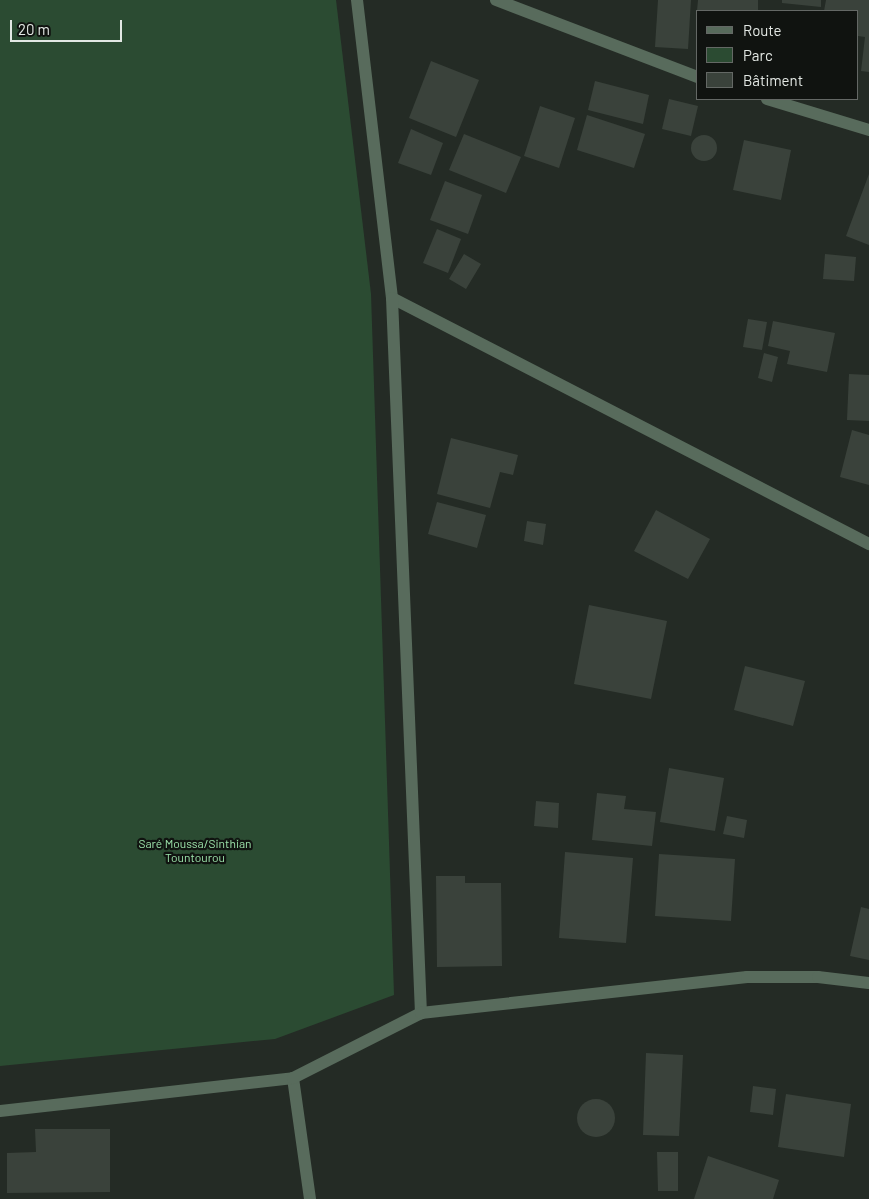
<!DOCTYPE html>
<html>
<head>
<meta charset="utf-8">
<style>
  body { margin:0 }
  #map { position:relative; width:869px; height:1199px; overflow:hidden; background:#242b25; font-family:Barlow,sans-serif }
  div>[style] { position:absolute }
  .green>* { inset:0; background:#2b4b32 }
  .building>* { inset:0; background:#3a423b }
  .round { border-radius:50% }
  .minor>* { height:12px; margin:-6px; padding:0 6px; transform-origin:6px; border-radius:6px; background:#586b5c }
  span { translate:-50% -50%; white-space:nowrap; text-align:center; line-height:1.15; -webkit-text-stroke:4.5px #101310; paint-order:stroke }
  .park-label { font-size:12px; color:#9ce2aa }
  .legend { position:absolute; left:696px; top:10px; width:162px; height:90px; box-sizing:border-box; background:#101310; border:1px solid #646865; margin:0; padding:6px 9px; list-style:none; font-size:15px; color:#e3e8e4 }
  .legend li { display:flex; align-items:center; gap:10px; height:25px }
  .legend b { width:25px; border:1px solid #646865 }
  .scale { position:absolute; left:10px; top:20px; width:112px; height:22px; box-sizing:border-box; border:2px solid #e3e8e4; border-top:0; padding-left:6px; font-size:15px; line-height:18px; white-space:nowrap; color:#e3e8e4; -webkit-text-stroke:4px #101310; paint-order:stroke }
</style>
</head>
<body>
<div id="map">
  <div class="green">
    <i style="clip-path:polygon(0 0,336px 0,371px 294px,394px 995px,275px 1039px,0 1066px)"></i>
  </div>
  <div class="building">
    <i style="clip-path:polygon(658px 0,691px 0,688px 49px,655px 47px)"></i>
    <i style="clip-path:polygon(698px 0,758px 0,758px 11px,697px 11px)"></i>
    <i style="clip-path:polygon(782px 0,821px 0,821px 7px,782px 3px)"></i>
    <i style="clip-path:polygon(826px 0,869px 0,869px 72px,861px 71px,865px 37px,858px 36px,858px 11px,824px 11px)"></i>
    <i style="clip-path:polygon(431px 61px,479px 80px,456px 137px,409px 118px)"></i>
    <i style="clip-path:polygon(595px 81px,649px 95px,643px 124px,588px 110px)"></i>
    <i style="clip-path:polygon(669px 99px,698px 106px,691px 136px,662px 129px)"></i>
    <i style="clip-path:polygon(540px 106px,575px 118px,559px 168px,524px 156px)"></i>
    <i style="clip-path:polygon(587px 115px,645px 134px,634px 168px,577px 150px)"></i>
    <i style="clip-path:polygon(411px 129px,443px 143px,431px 175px,398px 163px)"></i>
    <i style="clip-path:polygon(464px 134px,521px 157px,506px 193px,449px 170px)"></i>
    <i class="round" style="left:691px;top:135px;width:26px;height:26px"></i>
    <i style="clip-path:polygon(744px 140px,791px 150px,781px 200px,733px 190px)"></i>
    <i style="clip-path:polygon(869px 174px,869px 245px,846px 236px)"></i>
    <i style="clip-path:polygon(445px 181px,482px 195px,468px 234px,430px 220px)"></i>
    <i style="clip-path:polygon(437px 229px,461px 239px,448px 273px,423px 263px)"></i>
    <i style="clip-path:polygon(464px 254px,481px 264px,466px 289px,449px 279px)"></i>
    <i style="clip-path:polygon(825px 254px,856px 257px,854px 281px,823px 279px)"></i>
    <i style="clip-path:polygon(748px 319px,767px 322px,762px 350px,743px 347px)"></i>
    <i style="clip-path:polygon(773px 321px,835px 333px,827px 372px,787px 364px,790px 351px,768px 346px)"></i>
    <i style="clip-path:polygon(764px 353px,778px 357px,772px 382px,758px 378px)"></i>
    <i style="clip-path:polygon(849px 374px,869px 375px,869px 421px,847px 420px)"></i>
    <i style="clip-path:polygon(852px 430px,869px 435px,869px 485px,840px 477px)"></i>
    <i style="clip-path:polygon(451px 438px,518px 455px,513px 475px,500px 472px,490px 508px,437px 494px)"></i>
    <i style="clip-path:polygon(437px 502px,486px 515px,477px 548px,428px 534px)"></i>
    <i style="clip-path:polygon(656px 510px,710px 539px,688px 579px,634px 551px)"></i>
    <i style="clip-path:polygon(527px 521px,546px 524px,543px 545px,524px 541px)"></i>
    <i style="clip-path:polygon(589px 605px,667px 621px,651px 699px,574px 684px)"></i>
    <i style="clip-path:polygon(745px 666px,805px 681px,793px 726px,734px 710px)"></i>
    <i style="clip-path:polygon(669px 768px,724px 778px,715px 831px,660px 822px)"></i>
    <i style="clip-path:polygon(597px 793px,626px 796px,624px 809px,656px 812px,652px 846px,592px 840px)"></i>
    <i style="clip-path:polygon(536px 801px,559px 803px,558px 828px,534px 826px)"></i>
    <i style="clip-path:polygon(727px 816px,747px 820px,744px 838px,723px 834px)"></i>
    <i style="clip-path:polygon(565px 852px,633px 858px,626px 943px,559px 938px)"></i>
    <i style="clip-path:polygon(659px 854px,735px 859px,731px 921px,655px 916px)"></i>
    <i style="clip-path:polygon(436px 876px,465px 876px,465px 883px,501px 883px,502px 966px,437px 967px)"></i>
    <i style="clip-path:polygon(861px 907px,869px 909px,869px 960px,850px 956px)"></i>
    <i style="clip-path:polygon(646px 1053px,683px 1055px,679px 1136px,643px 1135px)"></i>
    <i style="clip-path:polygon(753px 1086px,776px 1089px,773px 1115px,750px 1112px)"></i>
    <i style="clip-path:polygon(786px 1094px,851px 1104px,844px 1157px,778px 1147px)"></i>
    <i class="round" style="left:577px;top:1099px;width:38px;height:38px"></i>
    <i style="clip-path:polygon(35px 1129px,110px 1129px,110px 1192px,7px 1193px,7px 1153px,36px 1152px)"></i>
    <i style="clip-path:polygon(657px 1152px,678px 1152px,678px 1191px,658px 1191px)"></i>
    <i style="clip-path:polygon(708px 1156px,779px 1180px,773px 1199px,694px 1199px)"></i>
  </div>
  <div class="minor">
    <i style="left:357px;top:0;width:300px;rotate:83.3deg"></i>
    <i style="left:392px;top:298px;width:537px;rotate:27.28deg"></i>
    <i style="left:496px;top:0;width:216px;rotate:20.9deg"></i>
    <i style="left:767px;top:99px;width:107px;rotate:16.9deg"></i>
    <i style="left:392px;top:298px;width:716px;rotate:87.68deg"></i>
    <i style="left:293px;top:1078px;width:122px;rotate:82deg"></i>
    <i style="left:0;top:1111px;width:295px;rotate:-6.4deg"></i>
    <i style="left:293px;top:1078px;width:144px;rotate:-26.9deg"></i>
    <i style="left:421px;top:1013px;width:328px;rotate:-6.3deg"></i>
    <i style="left:747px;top:977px;width:71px"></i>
    <i style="left:818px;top:977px;width:51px;rotate:6.7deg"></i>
  </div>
  <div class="park-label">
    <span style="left:195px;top:851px">Saré Moussa/Sinthian<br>Tountourou</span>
  </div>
  <ul class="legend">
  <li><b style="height:6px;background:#586b5c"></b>Route</li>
  <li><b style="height:14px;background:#2b4b32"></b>Parc</li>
  <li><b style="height:14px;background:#3a423b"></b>Bâtiment</li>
  </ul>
  <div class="scale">20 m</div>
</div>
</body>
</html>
